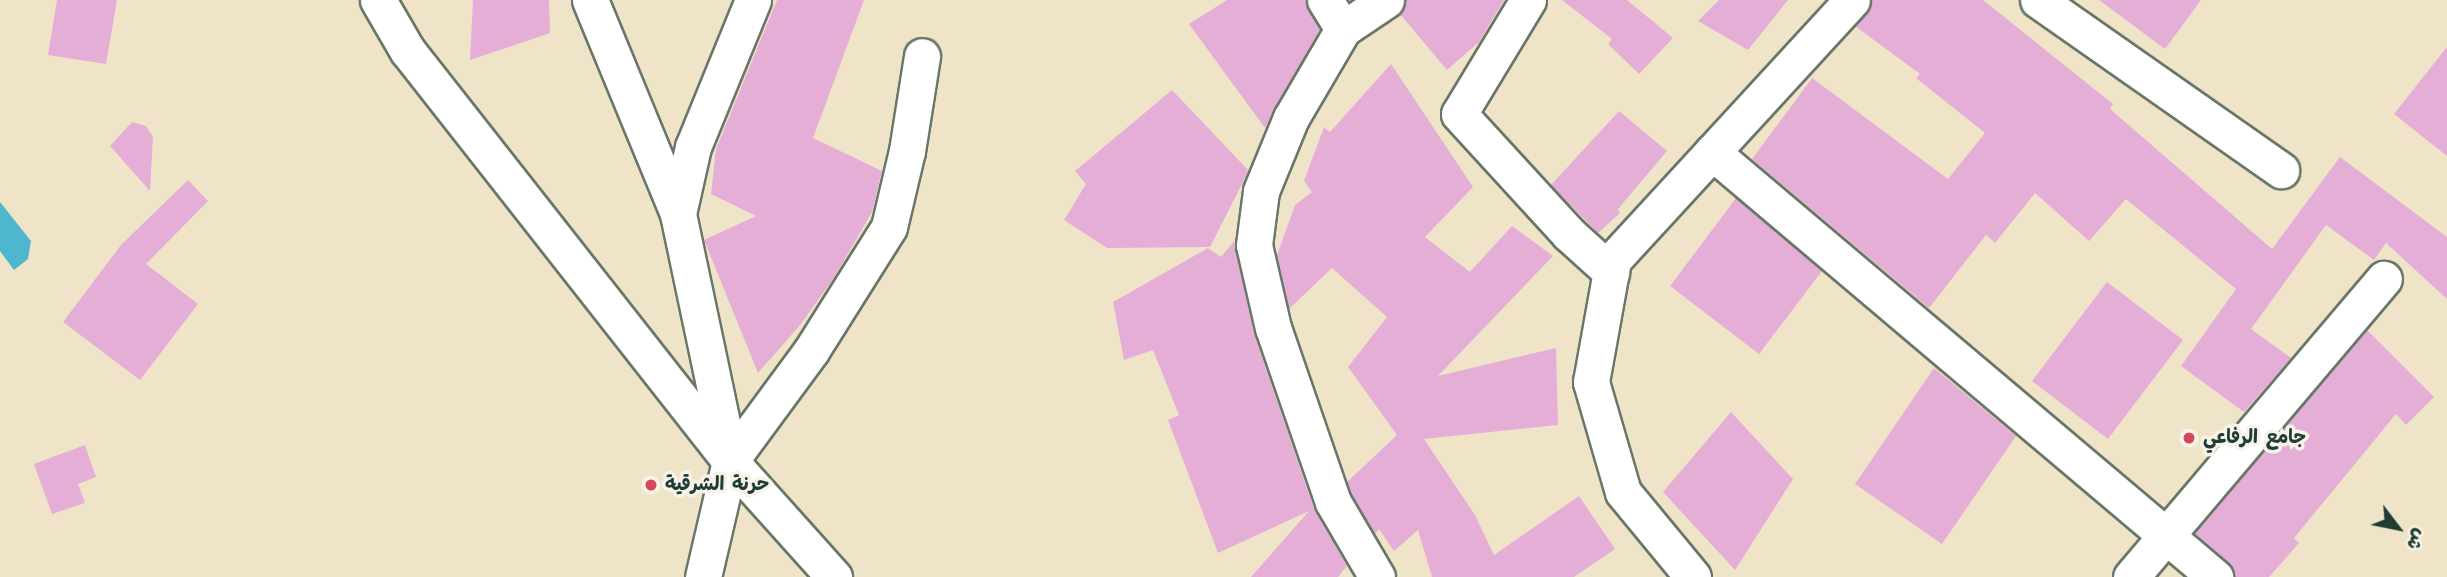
<!DOCTYPE html>
<html>
<head>
<meta charset="utf-8">
<style>
  body { margin:0 }
  #map { position:relative; width:2447px; height:577px; overflow:hidden; background:#f0e4c8; font-family:"Architects Daughter","Playpen Sans Arabic",sans-serif }
  div>[style] { position:absolute }
  .water>* { inset:0; background:#4fb7cd }
  .building>* { inset:0; background:#e5aed7 }
  .roads { filter:drop-shadow(2px 0 #687768) drop-shadow(-2px 0 #687768) drop-shadow(0 2px #687768) drop-shadow(0 -2px #687768) }
  .street>* { height:35px; margin:-17.5px; padding:0 17.5px; transform-origin:17.5px; border-radius:17.5px; background:#fff }
  .dots>* { width:19px; height:19px; translate:-50% -50%; box-sizing:border-box; border:4px solid #f7f3e8; border-radius:50% }
  span { translate:-50% -50%; white-space:nowrap; text-align:center; line-height:1.15; -webkit-text-stroke:7px #f7f3e8; paint-order:stroke }
  .poi-label { font-size:19px; color:#1f3d34; font-weight:700 }
  .left { translate:0 -50%; text-align:left }
  .north { position:absolute; left:2363px; top:493px; width:70px; height:70px; -webkit-text-stroke:5px #f7f3e8; paint-order:stroke; rotate:122deg; font-size:19px; font-weight:700; line-height:28px; text-align:center; color:#1f3d34 }
  .north::after { content:''; display:block; margin:auto; width:24px; height:32px; background:#1f3d34; clip-path:polygon(50% 0,100% 100%,50% 72%,0 100%) }
</style>
</head>
<body>
<div id="map">
  <div class="water">
    <i style="clip-path:polygon(0 202px,31px 241px,28px 259px,14px 270px,0 251px)"></i>
  </div>
  <div class="building">
    <i style="clip-path:polygon(57px 0,117px 0,106px 64px,48px 55px)"></i>
    <i style="clip-path:polygon(473px 0,549px 0,550px 33px,470px 60px)"></i>
    <i style="clip-path:polygon(777px 0,864px 0,813px 138px,882px 171px,872px 212px,835px 276px,801px 324px,758px 373px,704px 240px,756px 216px,711px 194px,716px 149px)"></i>
    <i style="clip-path:polygon(1227px 0,1305px 0,1320px 29px,1265px 128px,1189px 24px)"></i>
    <i style="clip-path:polygon(1406px 0,1504px 0,1479px 42px,1447px 70px,1400px 14px)"></i>
    <i style="clip-path:polygon(1562px 0,1627px 0,1673px 38px,1639px 74px,1608px 44px,1612px 39px)"></i>
    <i style="clip-path:polygon(1719px 0,1788px 0,1748px 50px,1698px 21px)"></i>
    <i style="clip-path:polygon(1872px 0,1983px 0,2113px 104px,2110px 109px,2272px 249px,2340px 157px,2447px 237px,2447px 299px,2386px 243px,2374px 260px,2326px 225px,2251px 329px,2291px 358px,2244px 412px,2181px 366px,2236px 289px,2126px 199px,2089px 241px,2035px 193px,1995px 243px,1986px 235px,1929px 308px,1752px 159px,1812px 78px,1948px 179px,1985px 133px,1916px 78px,1920px 74px,1855px 26px)"></i>
    <i style="clip-path:polygon(2099px 0,2201px 0,2165px 49px)"></i>
    <i style="clip-path:polygon(2447px 47px,2447px 156px,2394px 114px)"></i>
    <i style="clip-path:polygon(1391px 64px,1473px 187px,1425px 237px,1470px 272px,1512px 226px,1553px 256px,1438px 376px,1556px 348px,1558px 425px,1424px 439px,1475px 515px,1494px 555px,1579px 496px,1615px 549px,1574px 577px,1432px 577px,1418px 530px,1394px 551px,1379px 529px,1375px 534px,1351px 494px,1347px 482px,1397px 435px,1348px 367px,1387px 317px,1332px 268px,1289px 309px,1277px 255px,1295px 205px,1312px 192px,1304px 181px,1324px 127px,1330px 132px)"></i>
    <i style="clip-path:polygon(1172px 90px,1248px 170px,1243px 182px,1210px 247px,1107px 248px,1064px 220px,1086px 184px,1075px 171px)"></i>
    <i style="clip-path:polygon(1619px 111px,1667px 151px,1618px 209px,1620px 213px,1598px 233px,1551px 185px)"></i>
    <i style="clip-path:polygon(132px 122px,146px 126px,153px 137px,150px 191px,110px 146px)"></i>
    <i style="clip-path:polygon(188px 180px,208px 201px,146px 264px,198px 304px,140px 380px,63px 322px,121px 245px)"></i>
    <i style="clip-path:polygon(1736px 198px,1822px 271px,1759px 354px,1670px 286px)"></i>
    <i style="clip-path:polygon(1234px 241px,1254px 334px,1314px 509px,1347px 566px,1338px 577px,1251px 577px,1309px 511px,1218px 553px,1168px 420px,1179px 415px,1153px 350px,1124px 360px,1113px 302px,1208px 248px,1221px 257px)"></i>
    <i style="clip-path:polygon(2107px 282px,2183px 340px,2108px 439px,2032px 381px)"></i>
    <i style="clip-path:polygon(2367px 330px,2434px 397px,2406px 425px,2396px 414px,2294px 538px,2299px 543px,2269px 577px,2235px 577px,2228px 562px,2194px 533px)"></i>
    <i style="clip-path:polygon(1934px 368px,2016px 436px,1942px 544px,1855px 484px)"></i>
    <i style="clip-path:polygon(1731px 412px,1793px 479px,1735px 570px,1663px 492px)"></i>
    <i style="clip-path:polygon(85px 445px,96px 477px,78px 484px,85px 503px,52px 514px,34px 464px)"></i>
  </div>
  <div class="roads">
    <div class="street">
      <i style="left:378px;top:0;width:58px;rotate:59.9deg"></i>
      <i style="left:407px;top:50px;width:523px;rotate:51.84deg"></i>
      <i style="left:730px;top:461px;width:119px;rotate:103.1deg"></i>
      <i style="left:590px;top:0;width:231px;rotate:67.6deg"></i>
      <i style="left:678px;top:214px;width:252px;rotate:78.1deg"></i>
      <i style="left:730px;top:461px;width:156px;rotate:48.1deg"></i>
      <i style="left:1325px;top:0;width:34px;rotate:58deg"></i>
      <i style="left:1528px;top:0;width:133px;rotate:121.2deg"></i>
      <i style="left:1459px;top:114px;width:163px;rotate:47.5deg"></i>
      <i style="left:1569px;top:234px;width:57px;rotate:42.1deg"></i>
      <i style="left:2038px;top:0;width:297px;rotate:35deg"></i>
      <i style="left:1712px;top:152px;width:659px;rotate:40.2deg"></i>
      <i style="left:678px;top:214px;width:69px;rotate:-77.4deg"></i>
      <i style="left:693px;top:147px;width:159px;rotate:-67.8deg"></i>
      <i style="left:730px;top:461px;width:137px;rotate:-53.6deg"></i>
      <i style="left:811px;top:351px;width:146px;rotate:-57.8deg"></i>
      <i style="left:889px;top:227px;width:78px;rotate:-76.7deg"></i>
      <i style="left:907px;top:151px;width:96px;rotate:-81deg"></i>
      <i style="left:1377px;top:577px;width:87px;rotate:-120.4deg"></i>
      <i style="left:1333px;top:502px;width:184px;rotate:-109deg"></i>
      <i style="left:1273px;top:328px;width:85px;rotate:-102.9deg"></i>
      <i style="left:1254px;top:245px;width:54px;rotate:-82.6deg"></i>
      <i style="left:1261px;top:191px;width:79px;rotate:-67.7deg"></i>
      <i style="left:1291px;top:118px;width:103px;rotate:-59.7deg"></i>
      <i style="left:1343px;top:29px;width:52px;rotate:-34deg"></i>
      <i style="left:1693px;top:577px;width:110px;rotate:-129.5deg"></i>
      <i style="left:1623px;top:492px;width:115px;rotate:-106.2deg"></i>
      <i style="left:1591px;top:382px;width:124px;rotate:-79.8deg"></i>
      <i style="left:1613px;top:260px;width:353px;rotate:-47.4deg"></i>
      <i style="left:2131px;top:577px;width:391px;rotate:-49.7deg"></i>
    </div>
  </div>
  <div class="dots">
    <i style="left:2189px;top:438px;background:#d1495b"></i>
    <i style="left:651px;top:485px;background:#d1495b"></i>
  </div>
  <div class="poi-label">
    <span class="left" style="left:2203px;top:438px">جامع الرفاعي</span>
    <span class="left" style="left:665px;top:485px">حرنة الشرقية</span>
  </div>
  <div class="north">ش</div>
</div>
</body>
</html>
